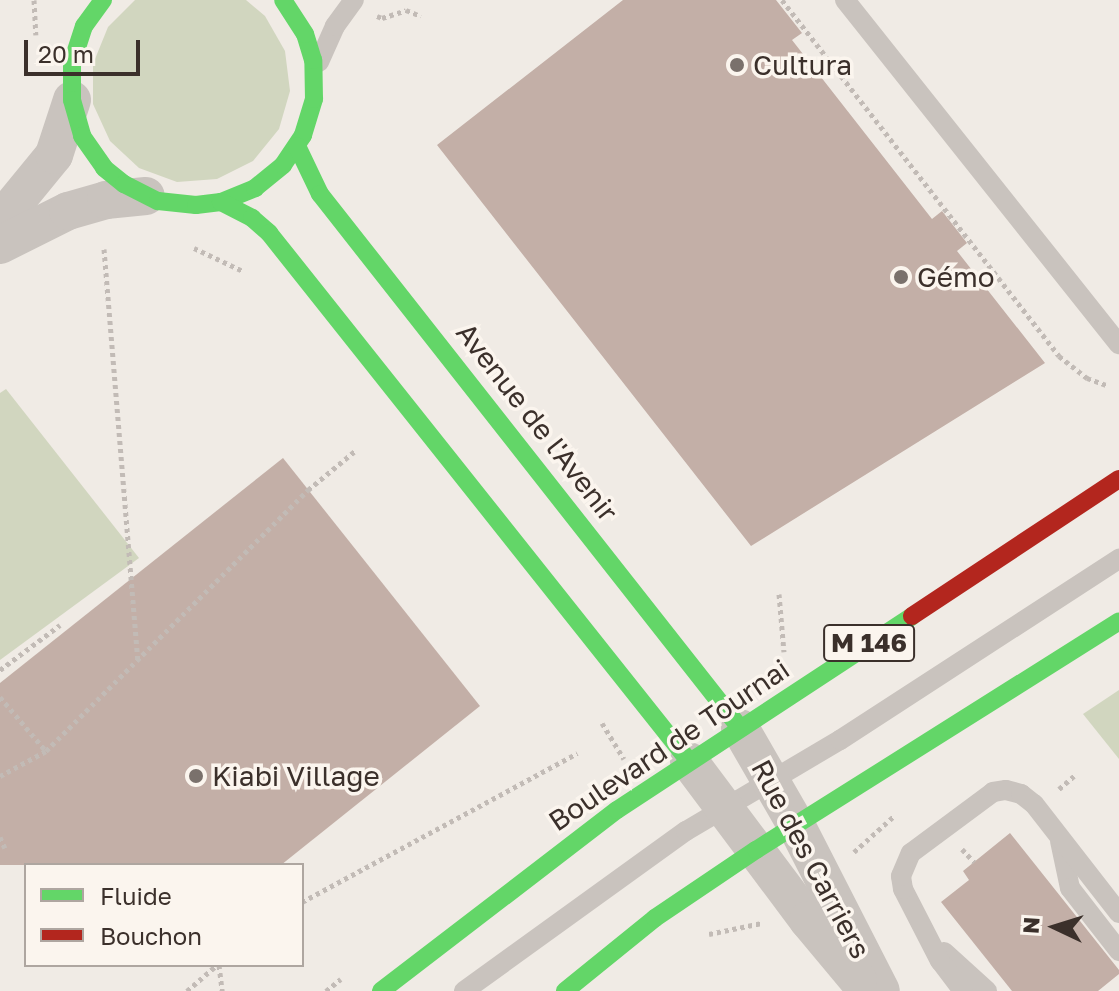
<!DOCTYPE html>
<html>
<head>
<meta charset="utf-8">
<style>
  body { margin:0 }
  #map { position:relative; width:1119px; height:991px; overflow:hidden; background:#f0ebe5; font-family:"Golos Text",sans-serif }
  div>[style] { position:absolute }
  .green>* { inset:0; background:#d1d6bf }
  .building>* { inset:0; background:#c3afa7 }
  .path>* { height:5px; margin-top:-2.5px; transform-origin:0; background:repeating-linear-gradient(90deg,#c2bbb6 0 4px,transparent 0 8px) }
  .lane>* { height:20px; margin:-10px; padding:0 10px; transform-origin:10px; border-radius:10px; background:#c9c3be }
  .street>* { height:38px; margin:-19px; padding:0 19px; transform-origin:19px; border-radius:19px; background:#c9c3be }
  .fast>* { height:18px; margin:-9px; padding:0 9px; transform-origin:9px; border-radius:9px; background:#63d668 }
  .jam>* { height:18px; margin:-9px; padding:0 9px; transform-origin:9px; border-radius:9px; background:#b3261e }
  .dots>* { width:22px; height:22px; translate:-50% -50%; box-sizing:border-box; border:4px solid #fbf5ee; border-radius:50% }
  span { translate:-50% -50%; white-space:nowrap; text-align:center; line-height:1.15; -webkit-text-stroke:7px #fbf5ee; paint-order:stroke }
  .shield-label span { padding:2px 6px; background:#fbf5ee; border:2px solid; border-radius:6px; -webkit-text-stroke-width:0 }
  .shield-label { font-size:26px; color:#3b302b; font-weight:700 }
  .poi-label { font-size:28px; color:#3b302b }
  .left { translate:0 -50%; text-align:left }
  .street-label { font-size:28px; color:#3b302b }
  .legend { position:absolute; left:24px; top:863px; width:280px; height:104px; box-sizing:border-box; background:#fbf5ee; border:2px solid #aea6a0; margin:0; padding:10px 14px; list-style:none; font-size:24px; color:#3b302b }
  .legend li { display:flex; align-items:center; gap:16px; height:40px }
  .legend b { width:40px; border:2px solid #aea6a0 }
  .north { position:absolute; left:1015px; top:887px; width:80px; height:80px; -webkit-text-stroke:6px #fbf5ee; paint-order:stroke; rotate:274deg; font-size:22px; font-weight:700; line-height:32px; text-align:center; color:#3b302b }
  .north::after { content:''; display:block; margin:auto; width:28px; height:36px; background:#3b302b; clip-path:polygon(50% 0,100% 100%,50% 72%,0 100%) }
  .scale { position:absolute; left:24px; top:40px; width:116px; height:36px; box-sizing:border-box; border:4px solid #3b302b; border-top:0; padding-left:10px; font-size:24px; line-height:28px; white-space:nowrap; color:#3b302b; -webkit-text-stroke:6px #fbf5ee; paint-order:stroke }
</style>
</head>
<body>
<div id="map">
  <div class="green">
    <i style="clip-path:polygon(135px 0,246px 0,265px 16px,285px 51px,290px 91px,279px 129px,253px 161px,217px 179px,177px 182px,139px 168px,110px 141px,93px 104px,93px 64px,108px 27px)"></i>
    <i style="clip-path:polygon(6px 389px,139px 558px,0 660px,0 393px)"></i>
    <i style="clip-path:polygon(1119px 690px,1119px 759px,1083px 714px)"></i>
  </div>
  <div class="building">
    <i style="clip-path:polygon(623px 0,776px 0,802px 33px,792px 40px,932px 219px,942px 211px,967px 243px,957px 251px,1045px 363px,751px 546px,437px 145px)"></i>
    <i style="clip-path:polygon(283px 458px,480px 706px,281px 865px,0 865px,0 683px)"></i>
    <i style="clip-path:polygon(1010px 833px,1119px 970px,1119px 974px,1098px 991px,1012px 991px,941px 902px,969px 880px,963px 871px)"></i>
  </div>
  <div class="path">
    <i style="left:34px;top:0;width:35px;rotate:87deg"></i>
    <i style="left:782px;top:0;width:451px;rotate:52.1deg"></i>
    <i style="left:1059px;top:356px;width:36px;rotate:38deg"></i>
    <i style="left:1087px;top:378px;width:23px;rotate:20deg"></i>
    <i style="left:377px;top:16px;width:5px;rotate:22deg"></i>
    <i style="left:382px;top:18px;width:25px;rotate:-18deg"></i>
    <i style="left:406px;top:10px;width:16px;rotate:22deg"></i>
    <i style="left:194px;top:248px;width:54px;rotate:25.1deg"></i>
    <i style="left:104px;top:249px;width:414px;rotate:85.3deg"></i>
    <i style="left:779px;top:594px;width:58px;rotate:85.1deg"></i>
    <i style="left:0;top:670px;width:75px;rotate:-36.9deg"></i>
    <i style="left:0;top:697px;width:71px;rotate:49.6deg"></i>
    <i style="left:602px;top:723px;width:42px;rotate:58.6deg"></i>
    <i style="left:0;top:776px;width:52px;rotate:-28.5deg"></i>
    <i style="left:46px;top:751px;width:370px;rotate:-44.9deg"></i>
    <i style="left:308px;top:490px;width:61px;rotate:-39.7deg"></i>
    <i style="left:1059px;top:789px;width:20px;rotate:-41deg"></i>
    <i style="left:0;top:837px;width:12px;rotate:66deg"></i>
    <i style="left:962px;top:849px;width:18px;rotate:47deg"></i>
    <i style="left:854px;top:852px;width:54px;rotate:-42deg"></i>
    <i style="left:302px;top:902px;width:313px;rotate:-28.4deg"></i>
    <i style="left:709px;top:934px;width:54px;rotate:-11.7deg"></i>
    <i style="left:219px;top:965px;width:26px;rotate:83deg"></i>
    <i style="left:187px;top:991px;width:40px;rotate:-41deg"></i>
    <i style="left:326px;top:991px;width:19px;rotate:-39deg"></i>
  </div>
  <div class="lane">
    <i style="left:845px;top:0;width:440px;rotate:51.5deg"></i>
    <i style="left:319px;top:62px;width:39px;rotate:-66deg"></i>
    <i style="left:335px;top:26px;width:32px;rotate:-54deg"></i>
    <i style="left:1060px;top:841px;width:48px;rotate:78deg"></i>
    <i style="left:1070px;top:888px;width:80px;rotate:52.1deg"></i>
    <i style="left:944px;top:952px;width:58px;rotate:42.2deg"></i>
    <i style="left:464px;top:991px;width:274px;rotate:-35.8deg"></i>
    <i style="left:686px;top:831px;width:179px;rotate:-30.6deg"></i>
    <i style="left:840px;top:740px;width:333px;rotate:-33deg"></i>
    <i style="left:963px;top:991px;width:38px;rotate:-127deg"></i>
    <i style="left:940px;top:961px;width:81px;rotate:-117.2deg"></i>
    <i style="left:903px;top:889px;width:13px;rotate:-99deg"></i>
    <i style="left:901px;top:876px;width:25px;rotate:-67deg"></i>
    <i style="left:911px;top:853px;width:102px;rotate:-36.6deg"></i>
    <i style="left:993px;top:792px;width:13px;rotate:-9deg"></i>
    <i style="left:1006px;top:790px;width:16px;rotate:15deg"></i>
    <i style="left:1021px;top:794px;width:16px;rotate:38deg"></i>
    <i style="left:1034px;top:804px;width:138px;rotate:52.1deg"></i>
  </div>
  <div class="street">
    <i style="left:0;top:221px;width:85px;rotate:-50.7deg"></i>
    <i style="left:54px;top:155px;width:58px;rotate:-71.9deg"></i>
    <i style="left:0;top:245px;width:76px;rotate:-26.6deg"></i>
    <i style="left:68px;top:211px;width:40px;rotate:-16deg"></i>
    <i style="left:106px;top:200px;width:40px;rotate:-5.7deg"></i>
    <i style="left:740px;top:728px;width:112px;rotate:60deg"></i>
    <i style="left:796px;top:825px;width:186px;rotate:62.9deg"></i>
    <i style="left:689px;top:761px;width:199px;rotate:53.2deg"></i>
    <i style="left:808px;top:920px;width:78px;rotate:50.2deg"></i>
  </div>
  <div class="fast">
    <i style="left:103px;top:0;width:32px;rotate:126deg"></i>
    <i style="left:84px;top:26px;width:38px;rotate:108deg"></i>
    <i style="left:72px;top:62px;width:38px;rotate:90deg"></i>
    <i style="left:72px;top:100px;width:37px;rotate:74deg"></i>
    <i style="left:82px;top:136px;width:39px;rotate:55deg"></i>
    <i style="left:104px;top:168px;width:26px;rotate:39deg"></i>
    <i style="left:124px;top:184px;width:38px;rotate:27deg"></i>
    <i style="left:158px;top:201px;width:38px;rotate:6deg"></i>
    <i style="left:196px;top:205px;width:25px;rotate:-7deg"></i>
    <i style="left:221px;top:202px;width:37px;rotate:-22deg"></i>
    <i style="left:255px;top:188px;width:36px;rotate:-39deg"></i>
    <i style="left:283px;top:165px;width:36px;rotate:-56deg"></i>
    <i style="left:303px;top:135px;width:38px;rotate:-73deg"></i>
    <i style="left:314px;top:99px;width:39px;rotate:-91deg"></i>
    <i style="left:313px;top:60px;width:27px;rotate:-107deg"></i>
    <i style="left:305px;top:34px;width:40px;rotate:-122.9deg"></i>
    <i style="left:297px;top:146px;width:53px;rotate:64.4deg"></i>
    <i style="left:320px;top:194px;width:679px;rotate:51.81deg"></i>
    <i style="left:221px;top:202px;width:35px;rotate:27deg"></i>
    <i style="left:252px;top:218px;width:23px;rotate:41deg"></i>
    <i style="left:269px;top:233px;width:675px;rotate:51.5deg"></i>
    <i style="left:381px;top:991px;width:297px;rotate:-37.5deg"></i>
    <i style="left:617px;top:810px;width:353px;rotate:-33.3deg"></i>
    <i style="left:565px;top:991px;width:116px;rotate:-39deg"></i>
    <i style="left:655px;top:918px;width:122px;rotate:-34deg"></i>
    <i style="left:756px;top:850px;width:429px;rotate:-32.2deg"></i>
  </div>
  <div class="jam">
    <i style="left:912px;top:616px;width:248px;rotate:-33.5deg"></i>
  </div>
  <div class="dots">
    <i style="left:737px;top:65px;background:#7a716c"></i>
    <i style="left:901px;top:277px;background:#7a716c"></i>
    <i style="left:196px;top:776px;background:#7a716c"></i>
  </div>
  <div class="shield-label">
    <span style="left:869px;top:643px">M 146</span>
  </div>
  <div class="poi-label">
    <span class="left" style="left:753px;top:65px">Cultura</span>
    <span class="left" style="left:917px;top:277px">Gémo</span>
    <span class="left" style="left:212px;top:776px">Kiabi Village</span>
  </div>
  <div class="street-label">
    <span style="left:537px;top:422px;rotate:52deg">Avenue de l'Avenir</span>
    <span style="left:669px;top:745px;rotate:-34deg">Boulevard de Tournai</span>
    <span style="left:811px;top:859px;rotate:62deg">Rue des Carriers</span>
  </div>
  <ul class="legend">
  <li><b style="height:10px;background:#63d668"></b>Fluide</li>
  <li><b style="height:10px;background:#b3261e"></b>Bouchon</li>
  </ul>
  <div class="north">N</div>
  <div class="scale">20 m</div>
</div>
</body>
</html>
